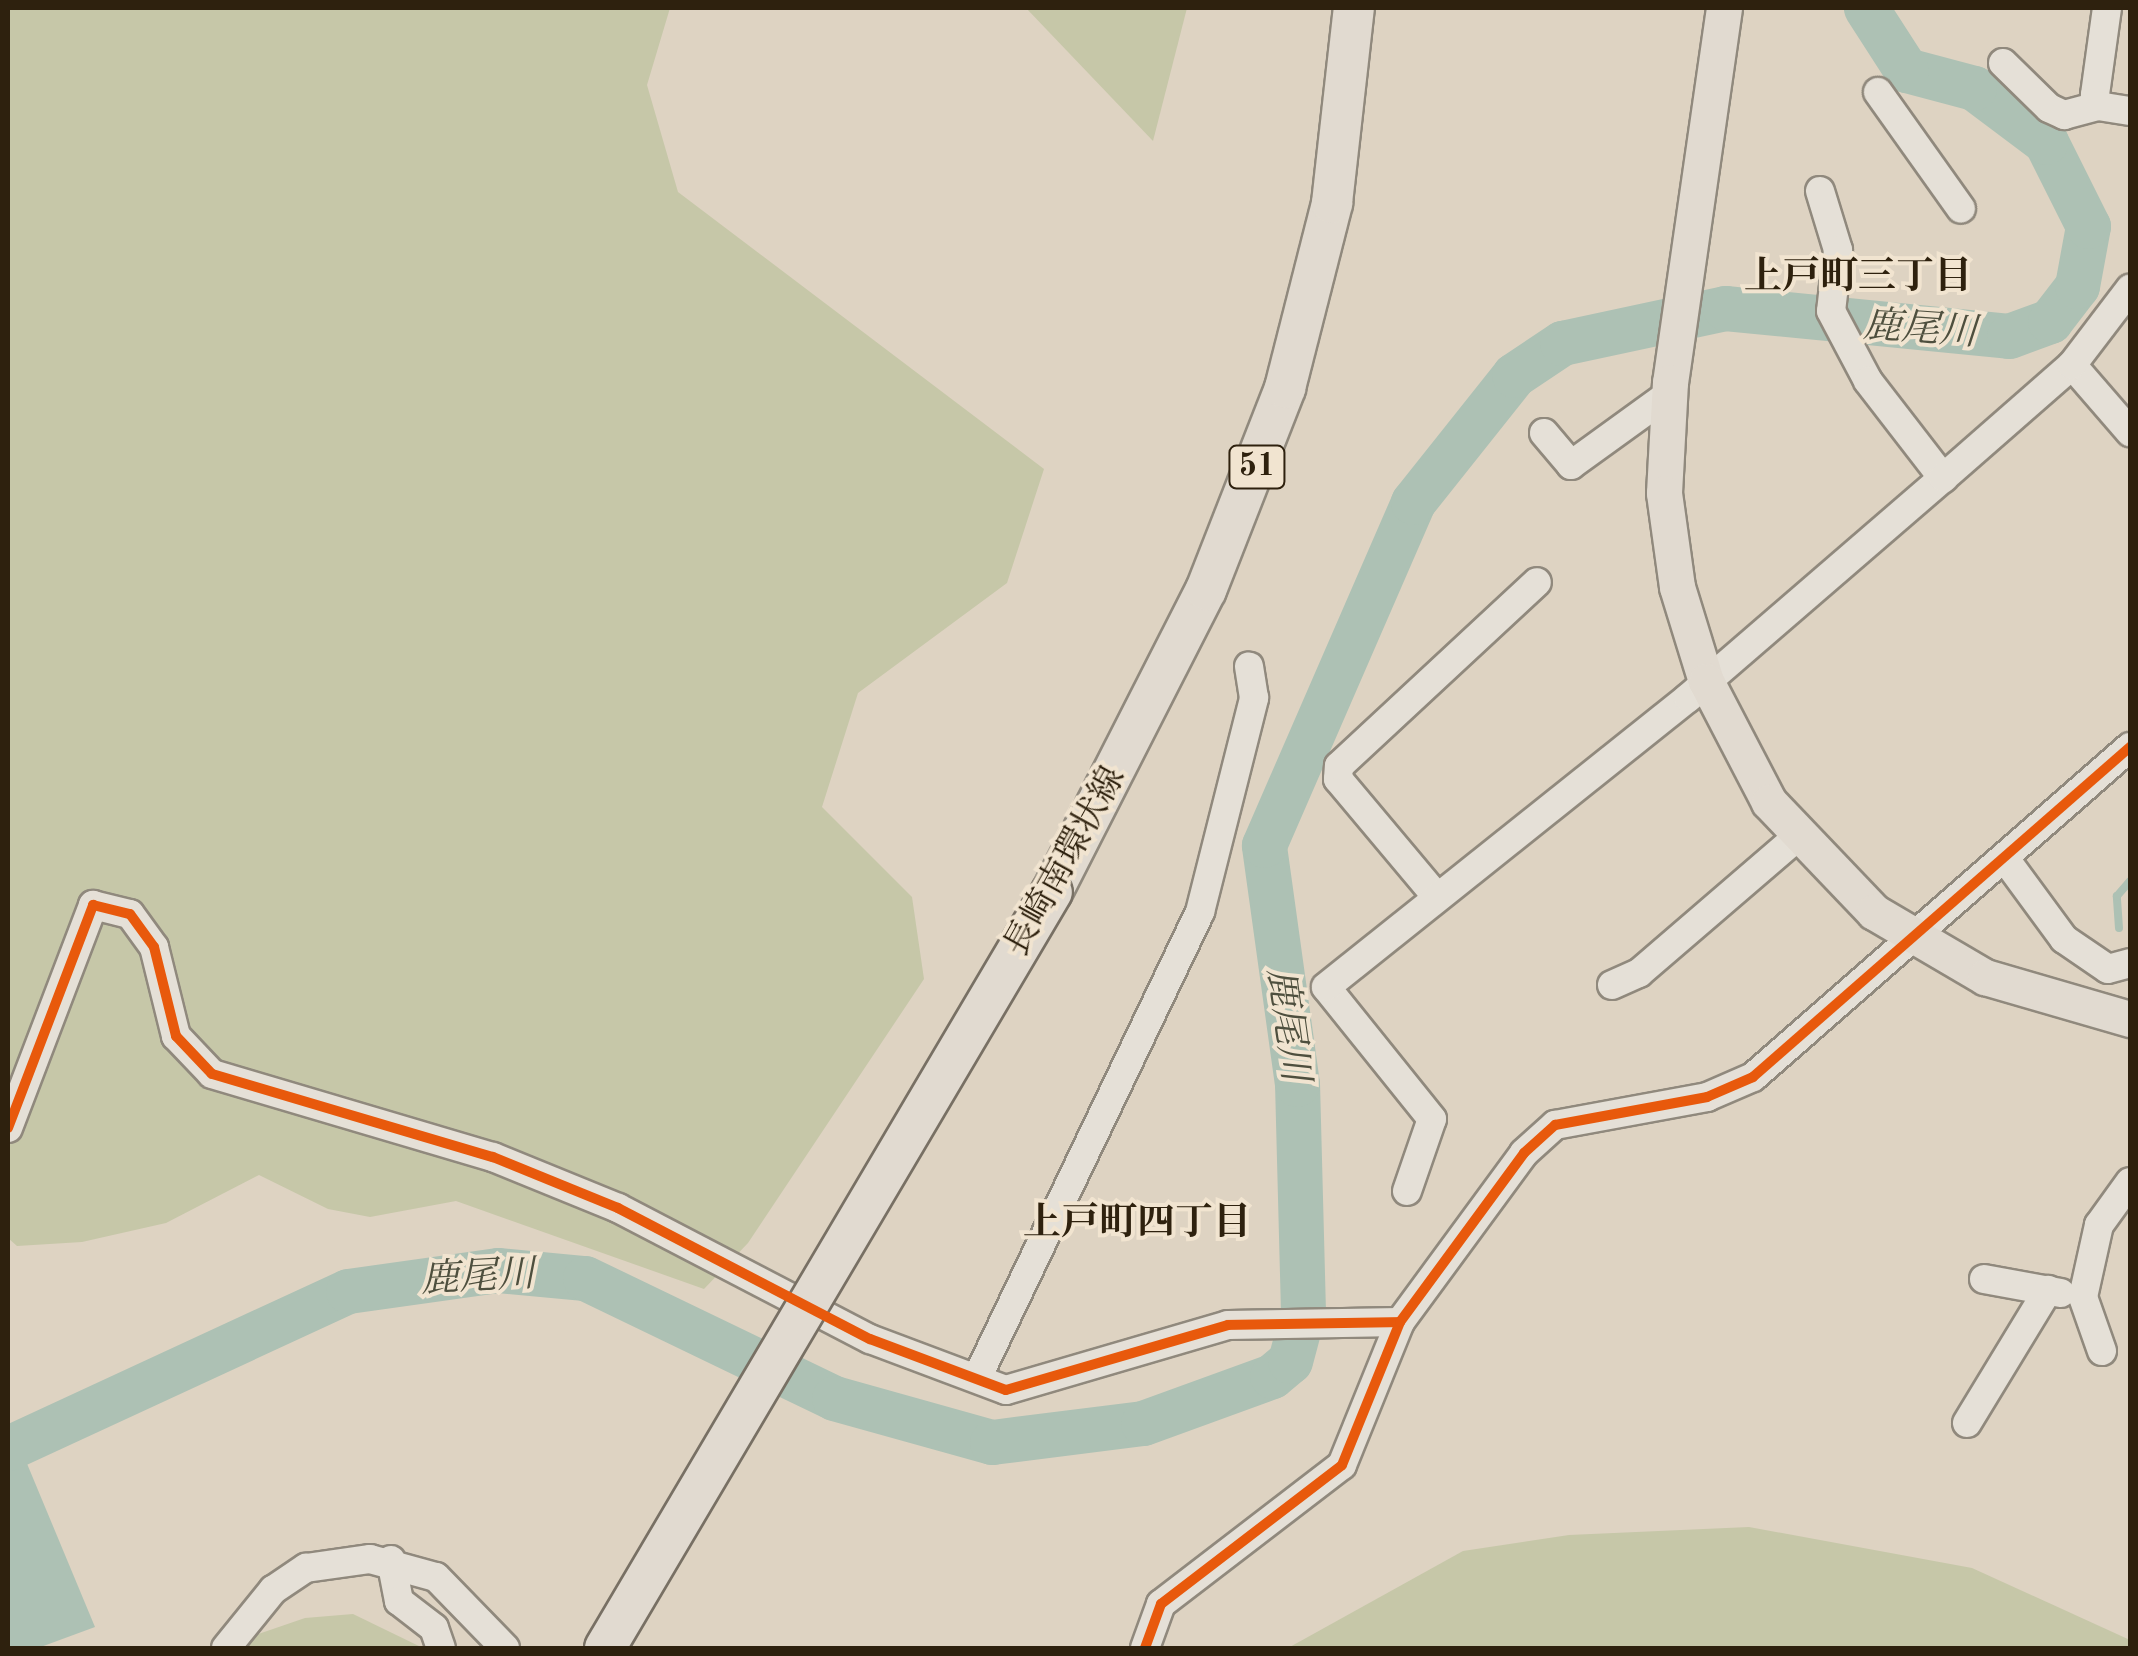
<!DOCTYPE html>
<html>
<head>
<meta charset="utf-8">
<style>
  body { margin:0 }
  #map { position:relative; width:2138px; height:1656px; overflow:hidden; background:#ded3c2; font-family:"Old Standard TT","Noto Serif JP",serif }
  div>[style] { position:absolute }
  .green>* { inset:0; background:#c6c7a8 }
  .water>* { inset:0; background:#adc1b4 }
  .stream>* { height:8px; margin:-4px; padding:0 4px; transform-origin:4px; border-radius:4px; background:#adc1b4 }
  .river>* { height:45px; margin:-22.5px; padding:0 22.5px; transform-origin:22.5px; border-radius:22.5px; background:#adc1b4 }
  .roads { filter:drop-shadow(2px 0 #90897d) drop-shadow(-2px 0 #90897d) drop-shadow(0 2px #90897d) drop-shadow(0 -2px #90897d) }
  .minor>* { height:28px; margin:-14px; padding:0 14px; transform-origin:14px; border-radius:14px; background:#e5e0d7 }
  .major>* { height:35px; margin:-17.5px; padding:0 17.5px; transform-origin:17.5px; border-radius:17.5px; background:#e1dad0 }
  .highway>* { height:40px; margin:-20px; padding:0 20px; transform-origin:20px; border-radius:20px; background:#e1dad0 }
  .bridges { filter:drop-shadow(2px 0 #787064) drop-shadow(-2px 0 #787064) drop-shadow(0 2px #787064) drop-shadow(0 -2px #787064) }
  .highway-bridge>* { height:40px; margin:-20px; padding:0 20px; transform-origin:20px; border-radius:20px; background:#e1dad0 }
  .cycleway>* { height:10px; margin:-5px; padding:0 5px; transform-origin:5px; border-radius:5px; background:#e8590c }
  span { translate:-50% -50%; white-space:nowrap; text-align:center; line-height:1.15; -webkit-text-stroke:8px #f1e4d0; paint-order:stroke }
  .shield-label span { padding:2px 8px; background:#f1e4d0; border:2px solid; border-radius:8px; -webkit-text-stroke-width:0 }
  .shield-label { font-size:32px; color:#2e210e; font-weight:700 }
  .street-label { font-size:35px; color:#2e210e }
  .neighbourhood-label { font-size:38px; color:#2e210e; font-weight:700 }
  .water-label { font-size:38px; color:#4e4f3e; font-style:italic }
  .frame { position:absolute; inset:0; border:10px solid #2e210e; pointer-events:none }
</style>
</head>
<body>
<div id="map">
  <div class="green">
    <i style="clip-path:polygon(8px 8px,670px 8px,647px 85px,678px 192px,1044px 469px,1007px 583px,858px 693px,822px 807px,912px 897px,924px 979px,748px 1243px,704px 1289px,456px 1201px,370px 1217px,328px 1209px,259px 1175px,166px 1223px,82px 1242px,17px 1246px,8px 1238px)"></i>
    <i style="clip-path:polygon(1026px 8px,1187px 8px,1153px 141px)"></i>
    <i style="clip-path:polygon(1749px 1527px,1972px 1568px,2130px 1640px,2130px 1648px,1288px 1648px,1463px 1551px,1569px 1535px)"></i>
    <i style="clip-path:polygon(353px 1614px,423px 1648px,217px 1648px,305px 1618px)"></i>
  </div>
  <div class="water">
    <i style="clip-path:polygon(8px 1418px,95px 1627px,38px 1648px,8px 1648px)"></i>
  </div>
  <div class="stream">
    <i style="left:2119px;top:928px;width:32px;rotate:-94deg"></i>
    <i style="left:2117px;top:896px;width:20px;rotate:-49deg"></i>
  </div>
  <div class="river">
    <i style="left:8px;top:1448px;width:374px;rotate:-24.8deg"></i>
    <i style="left:348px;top:1291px;width:151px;rotate:-8deg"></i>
    <i style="left:498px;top:1270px;width:87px;rotate:5.3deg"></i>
    <i style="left:585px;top:1278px;width:276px;rotate:25.7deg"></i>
    <i style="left:834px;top:1398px;width:164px;rotate:15.6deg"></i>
    <i style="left:992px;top:1442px;width:152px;rotate:-7.2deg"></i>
    <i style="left:1143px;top:1423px;width:137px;rotate:-20deg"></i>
    <i style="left:1272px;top:1376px;width:23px;rotate:-40deg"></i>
    <i style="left:1290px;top:1361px;width:51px;rotate:-75.1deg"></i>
    <i style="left:1303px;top:1312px;width:228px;rotate:-91.5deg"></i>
    <i style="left:1297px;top:1084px;width:241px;rotate:-97.9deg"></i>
    <i style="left:1264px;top:845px;width:374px;rotate:-66.5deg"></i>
    <i style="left:1413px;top:502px;width:162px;rotate:-51.5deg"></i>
    <i style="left:1514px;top:375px;width:58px;rotate:-33.7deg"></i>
    <i style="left:1562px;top:343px;width:167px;rotate:-12.1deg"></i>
    <i style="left:1725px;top:308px;width:285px;rotate:5.6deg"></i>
    <i style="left:2009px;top:336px;width:44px;rotate:-20.1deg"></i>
    <i style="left:2050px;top:321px;width:44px;rotate:-52.4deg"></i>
    <i style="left:2077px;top:286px;width:61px;rotate:-79.6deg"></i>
    <i style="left:2088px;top:226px;width:94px;rotate:-116.6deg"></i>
    <i style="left:2046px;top:142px;width:90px;rotate:-143.1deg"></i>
    <i style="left:1974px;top:88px;width:70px;rotate:-165.2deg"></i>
    <i style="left:1906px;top:70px;width:74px;rotate:-122.8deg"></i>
  </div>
  <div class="roads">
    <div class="minor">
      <i style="left:2107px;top:8px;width:88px;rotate:97.9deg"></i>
      <i style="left:2095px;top:95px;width:11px;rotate:75deg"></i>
      <i style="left:2098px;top:106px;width:32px;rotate:9deg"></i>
      <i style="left:2003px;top:63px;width:64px;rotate:44.4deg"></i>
      <i style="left:2049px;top:108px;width:17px;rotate:25deg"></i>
      <i style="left:2064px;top:115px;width:35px;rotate:-15deg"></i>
      <i style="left:1878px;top:92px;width:143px;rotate:54.6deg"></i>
      <i style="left:1820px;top:191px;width:62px;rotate:73deg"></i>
      <i style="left:1838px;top:250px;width:61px;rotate:96.5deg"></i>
      <i style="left:1831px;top:311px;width:79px;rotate:62.1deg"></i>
      <i style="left:1868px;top:381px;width:123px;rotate:52.3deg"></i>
      <i style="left:2072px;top:365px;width:89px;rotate:49.1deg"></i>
      <i style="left:1544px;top:433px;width:42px;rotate:49.8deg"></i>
      <i style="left:1571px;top:465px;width:121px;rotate:-35.9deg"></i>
      <i style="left:2006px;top:860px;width:98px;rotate:53.7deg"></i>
      <i style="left:2064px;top:939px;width:53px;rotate:34.3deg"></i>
      <i style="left:2108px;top:969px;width:23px;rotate:-15deg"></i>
      <i style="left:1437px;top:897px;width:154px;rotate:-130deg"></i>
      <i style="left:1338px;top:779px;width:13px;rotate:-86deg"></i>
      <i style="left:1339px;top:766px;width:270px;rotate:-42.9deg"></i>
      <i style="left:1612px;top:985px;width:30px;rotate:-24deg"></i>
      <i style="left:1639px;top:973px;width:208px;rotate:-40.7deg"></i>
      <i style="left:8px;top:1128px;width:239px;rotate:-69.1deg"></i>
      <i style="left:93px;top:905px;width:38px;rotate:14deg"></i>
      <i style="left:130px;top:914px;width:41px;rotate:54deg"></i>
      <i style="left:154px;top:947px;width:92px;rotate:76.1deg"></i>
      <i style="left:176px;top:1036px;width:52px;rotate:46.5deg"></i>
      <i style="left:212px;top:1074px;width:293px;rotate:16.5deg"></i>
      <i style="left:493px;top:1157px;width:135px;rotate:22.2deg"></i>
      <i style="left:618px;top:1208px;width:284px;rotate:27.5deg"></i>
      <i style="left:870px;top:1339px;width:145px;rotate:20.6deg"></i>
      <i style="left:1006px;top:1390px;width:231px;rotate:-16.3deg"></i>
      <i style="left:1228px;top:1325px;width:172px;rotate:-1deg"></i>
      <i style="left:1407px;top:1191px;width:76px;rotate:-70.9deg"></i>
      <i style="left:1432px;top:1119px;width:169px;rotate:-128.8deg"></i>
      <i style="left:1326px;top:987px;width:463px;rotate:-38.6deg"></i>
      <i style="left:1688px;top:698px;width:337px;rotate:-40.8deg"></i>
      <i style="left:1943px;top:478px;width:171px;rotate:-41.2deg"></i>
      <i style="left:2072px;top:365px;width:96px;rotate:-52.7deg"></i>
      <i style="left:1984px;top:1279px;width:78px;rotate:10.3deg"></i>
      <i style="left:2102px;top:1351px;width:57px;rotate:-109.4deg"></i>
      <i style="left:2083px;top:1297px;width:74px;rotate:-77.5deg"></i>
      <i style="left:2099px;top:1225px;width:53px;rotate:-54.2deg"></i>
      <i style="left:977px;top:1378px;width:517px;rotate:-64.43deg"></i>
      <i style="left:1200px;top:912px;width:221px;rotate:-75.8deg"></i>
      <i style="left:1254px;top:698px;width:32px;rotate:-99deg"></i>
      <i style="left:1967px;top:1423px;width:156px;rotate:-58.7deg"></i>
      <i style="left:391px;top:1560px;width:42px;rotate:79deg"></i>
      <i style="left:399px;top:1601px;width:44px;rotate:37.6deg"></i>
      <i style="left:434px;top:1628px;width:21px;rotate:71deg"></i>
      <i style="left:226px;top:1648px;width:75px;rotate:-51deg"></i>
      <i style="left:273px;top:1590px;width:40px;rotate:-34deg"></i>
      <i style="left:306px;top:1568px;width:65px;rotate:-8deg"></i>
      <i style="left:370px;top:1559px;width:68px;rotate:15.3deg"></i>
      <i style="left:436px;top:1577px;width:99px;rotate:45.8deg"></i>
      <i style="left:1145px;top:1648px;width:47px;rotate:-70deg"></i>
      <i style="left:1161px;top:1604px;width:228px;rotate:-37.5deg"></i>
      <i style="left:1342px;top:1465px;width:154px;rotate:-67.9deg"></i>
      <i style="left:1400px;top:1322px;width:210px;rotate:-53.7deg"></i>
      <i style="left:1524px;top:1153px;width:42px;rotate:-42.1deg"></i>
      <i style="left:1555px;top:1125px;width:155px;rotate:-10.4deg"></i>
      <i style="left:1707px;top:1097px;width:50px;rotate:-23.5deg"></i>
      <i style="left:1753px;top:1077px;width:501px;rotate:-41.2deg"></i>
    </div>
    <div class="major">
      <i style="left:1724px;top:8px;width:378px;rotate:98.2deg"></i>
      <i style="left:1670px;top:382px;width:111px;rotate:93.1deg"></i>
      <i style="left:1664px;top:493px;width:95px;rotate:82.1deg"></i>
      <i style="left:1677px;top:587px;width:98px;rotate:72.9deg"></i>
      <i style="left:1706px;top:681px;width:136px;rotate:62.5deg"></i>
      <i style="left:1769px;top:802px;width:152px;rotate:46.3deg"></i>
      <i style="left:1874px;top:912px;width:129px;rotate:30.4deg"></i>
      <i style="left:1985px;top:977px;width:151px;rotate:16.2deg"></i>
    </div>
    <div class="highway">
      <i style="left:1052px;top:892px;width:339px;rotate:-63deg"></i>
      <i style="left:1206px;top:590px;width:217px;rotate:-68.6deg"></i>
      <i style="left:1285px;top:388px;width:191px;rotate:-75.7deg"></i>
      <i style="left:1332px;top:203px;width:196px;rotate:-83.6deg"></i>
    </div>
  </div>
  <div class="bridges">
    <div class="highway-bridge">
      <i style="left:605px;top:1648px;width:878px;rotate:-59.41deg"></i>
    </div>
  </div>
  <div class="cycleway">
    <i style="left:8px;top:1128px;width:239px;rotate:-69.1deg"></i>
    <i style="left:93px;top:905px;width:38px;rotate:14deg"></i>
    <i style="left:130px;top:914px;width:41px;rotate:54deg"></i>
    <i style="left:154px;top:947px;width:92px;rotate:76.1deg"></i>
    <i style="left:176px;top:1036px;width:52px;rotate:46.5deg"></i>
    <i style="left:212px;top:1074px;width:293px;rotate:16.5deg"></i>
    <i style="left:493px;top:1157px;width:135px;rotate:22.2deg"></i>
    <i style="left:618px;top:1208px;width:284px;rotate:27.5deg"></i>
    <i style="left:870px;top:1339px;width:145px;rotate:20.6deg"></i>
    <i style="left:1006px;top:1390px;width:231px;rotate:-16.3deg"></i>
    <i style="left:1228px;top:1325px;width:172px;rotate:-1deg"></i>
    <i style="left:1145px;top:1648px;width:47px;rotate:-70deg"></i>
    <i style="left:1161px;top:1604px;width:228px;rotate:-37.5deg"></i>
    <i style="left:1342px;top:1465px;width:154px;rotate:-67.9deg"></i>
    <i style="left:1400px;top:1322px;width:210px;rotate:-53.7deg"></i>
    <i style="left:1524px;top:1153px;width:42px;rotate:-42.1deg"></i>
    <i style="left:1555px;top:1125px;width:155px;rotate:-10.4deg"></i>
    <i style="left:1707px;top:1097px;width:50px;rotate:-23.5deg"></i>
    <i style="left:1753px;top:1077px;width:501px;rotate:-41.2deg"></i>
  </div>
  <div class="shield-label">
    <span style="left:1257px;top:467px">51</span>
  </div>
  <div class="street-label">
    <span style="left:1066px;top:862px;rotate:-61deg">長崎南環状線</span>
  </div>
  <div class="neighbourhood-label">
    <span style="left:1858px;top:279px">上戸町三丁目</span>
    <span style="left:1137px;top:1225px">上戸町四丁目</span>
  </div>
  <div class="water-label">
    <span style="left:1920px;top:331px;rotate:4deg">鹿尾川</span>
    <span style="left:1286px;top:1025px;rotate:82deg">鹿尾川</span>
    <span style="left:478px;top:1279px;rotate:-3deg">鹿尾川</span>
  </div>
  <div class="frame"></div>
</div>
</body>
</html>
